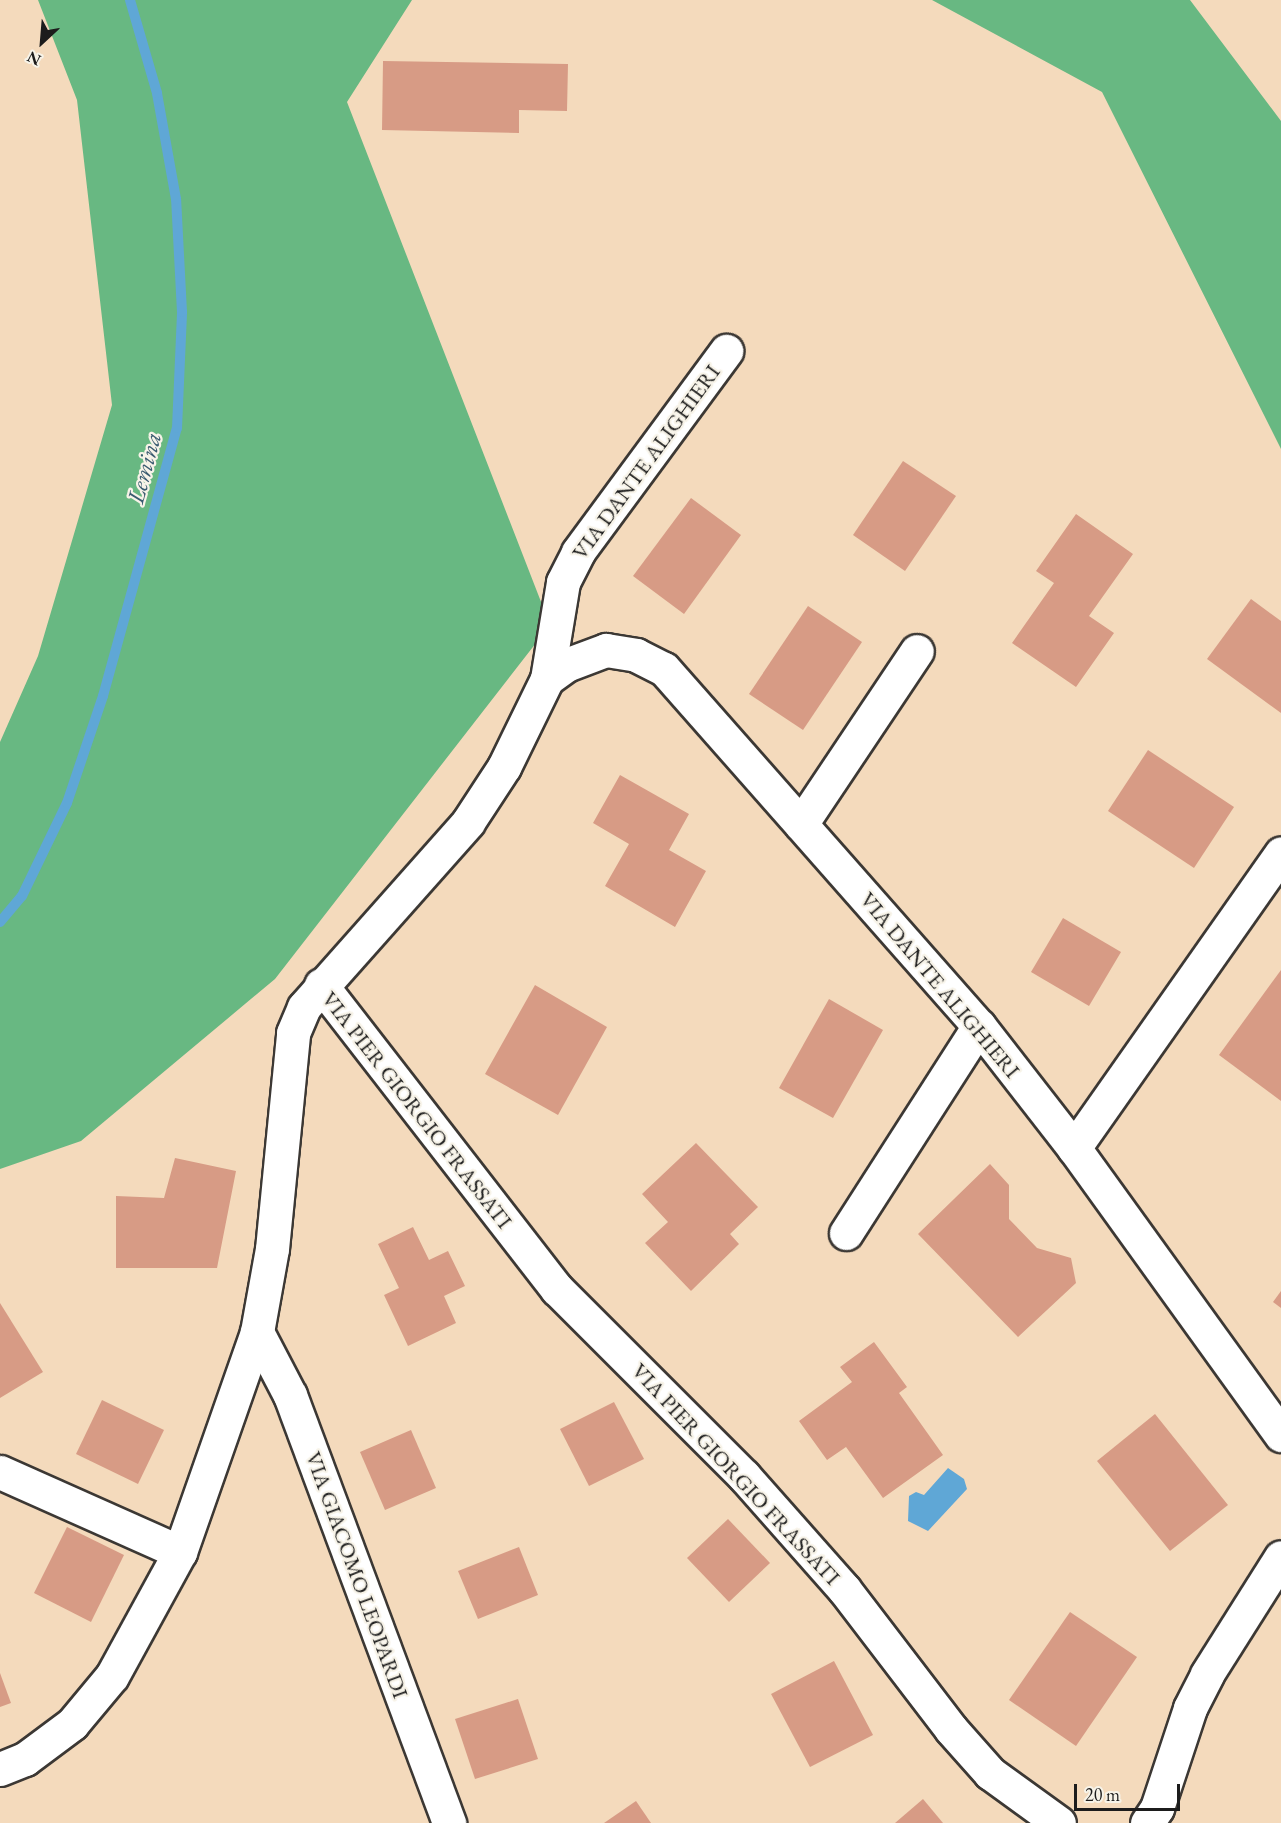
<!DOCTYPE html>
<html>
<head>
<meta charset="utf-8">
<style>
  body { margin:0 }
  #map { position:relative; width:1281px; height:1823px; overflow:hidden; background:#f4dabc; font-family:"EB Garamond",serif }
  div>[style] { position:absolute }
  .forest>* { inset:0; background:#68b882 }
  .water>* { inset:0; background:#5fa7d6 }
  .stream>* { height:10px; margin:-5px; padding:0 5px; transform-origin:5px; border-radius:5px; background:#5fa7d6 }
  .building>* { inset:0; background:#d79b85 }
  .roads { filter:drop-shadow(2px 0 #3c3834) drop-shadow(-2px 0 #3c3834) drop-shadow(0 2px #3c3834) drop-shadow(0 -2px #3c3834) }
  .minor>* { height:33px; margin:-16.5px; padding:0 16.5px; transform-origin:16.5px; border-radius:16.5px; background:#fff }
  span { translate:-50% -50%; white-space:nowrap; text-align:center; line-height:1.15; -webkit-text-stroke:4.5px #f7f3e8; paint-order:stroke }
  .street-label { font-size:22px; color:#1c1c1c }
  .water-label { font-size:24px; color:#3a5b70; font-style:italic }
  .north { position:absolute; left:12px; top:12px; width:60px; height:60px; -webkit-text-stroke:4px #f7f3e8; paint-order:stroke; rotate:206deg; font-size:16px; font-weight:700; line-height:24px; text-align:center; color:#1c1c1c }
  .north::after { content:''; display:block; margin:auto; width:21px; height:27px; background:#1c1c1c; clip-path:polygon(50% 0,100% 100%,50% 72%,0 100%) }
  .scale { position:absolute; left:1074px; top:1784px; width:106px; height:27px; box-sizing:border-box; border:3px solid #1c1c1c; border-top:0; padding-left:8px; font-size:18px; line-height:21px; white-space:nowrap; color:#1c1c1c; -webkit-text-stroke:4px #f7f3e8; paint-order:stroke }
</style>
</head>
<body>
<div id="map">
  <div class="forest">
    <i style="clip-path:polygon(38px 0,412px 0,347px 102px,550px 625px,275px 979px,81px 1141px,0 1169px,0 742px,38px 656px,112px 405px,77px 100px)"></i>
    <i style="clip-path:polygon(932px 0,1190px 0,1281px 121px,1281px 449px,1102px 92px)"></i>
  </div>
  <div class="water">
    <i style="clip-path:polygon(948px 1468px,964px 1479px,967px 1489px,928px 1531px,908px 1521px,909px 1496px,916px 1492px,924px 1495px)"></i>
  </div>
  <div class="stream">
    <i style="left:0;top:922px;width:34px;rotate:-50deg"></i>
    <i style="left:22px;top:896px;width:103px;rotate:-64.2deg"></i>
    <i style="left:67px;top:803px;width:113px;rotate:-71.4deg"></i>
    <i style="left:103px;top:696px;width:278px;rotate:-74.6deg"></i>
    <i style="left:177px;top:428px;width:116px;rotate:-87.5deg"></i>
    <i style="left:182px;top:312px;width:113px;rotate:-93deg"></i>
    <i style="left:176px;top:199px;width:108px;rotate:-100.2deg"></i>
    <i style="left:157px;top:93px;width:97px;rotate:-106.2deg"></i>
  </div>
  <div class="building">
    <i style="clip-path:polygon(383px 61px,568px 64px,567px 111px,519px 110px,519px 133px,382px 130px)"></i>
    <i style="clip-path:polygon(903px 461px,956px 496px,905px 571px,853px 535px)"></i>
    <i style="clip-path:polygon(691px 498px,741px 535px,684px 614px,633px 576px)"></i>
    <i style="clip-path:polygon(1076px 514px,1133px 554px,1089px 616px,1114px 633px,1076px 687px,1012px 643px,1054px 583px,1036px 571px)"></i>
    <i style="clip-path:polygon(1251px 599px,1281px 621px,1281px 713px,1207px 659px)"></i>
    <i style="clip-path:polygon(808px 606px,862px 642px,803px 730px,749px 694px)"></i>
    <i style="clip-path:polygon(1148px 750px,1234px 807px,1194px 868px,1108px 811px)"></i>
    <i style="clip-path:polygon(620px 775px,689px 814px,669px 850px,706px 871px,675px 927px,605px 886px,629px 844px,593px 823px)"></i>
    <i style="clip-path:polygon(1063px 918px,1121px 952px,1089px 1006px,1031px 972px)"></i>
    <i style="clip-path:polygon(1281px 970px,1281px 1101px,1219px 1055px)"></i>
    <i style="clip-path:polygon(535px 985px,607px 1027px,558px 1115px,485px 1074px)"></i>
    <i style="clip-path:polygon(829px 999px,883px 1030px,833px 1118px,779px 1088px)"></i>
    <i style="clip-path:polygon(696px 1143px,758px 1207px,730px 1234px,739px 1244px,691px 1291px,645px 1243px,668px 1222px,642px 1194px)"></i>
    <i style="clip-path:polygon(175px 1158px,236px 1171px,217px 1268px,116px 1268px,116px 1196px,164px 1198px)"></i>
    <i style="clip-path:polygon(990px 1164px,1009px 1185px,1009px 1219px,1037px 1248px,1071px 1258px,1076px 1283px,1018px 1337px,918px 1234px)"></i>
    <i style="clip-path:polygon(413px 1227px,429px 1260px,448px 1251px,465px 1286px,444px 1296px,456px 1323px,408px 1346px,384px 1295px,399px 1288px,378px 1244px)"></i>
    <i style="clip-path:polygon(1281px 1291px,1281px 1308px,1273px 1302px)"></i>
    <i style="clip-path:polygon(0 1303px,43px 1372px,0 1398px)"></i>
    <i style="clip-path:polygon(874px 1342px,907px 1387px,899px 1393px,943px 1455px,883px 1498px,846px 1447px,827px 1460px,799px 1421px,852px 1382px,840px 1367px)"></i>
    <i style="clip-path:polygon(102px 1400px,164px 1430px,138px 1484px,76px 1454px)"></i>
    <i style="clip-path:polygon(614px 1402px,644px 1459px,589px 1486px,560px 1429px)"></i>
    <i style="clip-path:polygon(1155px 1414px,1228px 1505px,1170px 1551px,1097px 1461px)"></i>
    <i style="clip-path:polygon(411px 1430px,436px 1488px,385px 1510px,360px 1452px)"></i>
    <i style="clip-path:polygon(728px 1519px,770px 1563px,729px 1602px,687px 1558px)"></i>
    <i style="clip-path:polygon(67px 1527px,124px 1555px,91px 1622px,34px 1593px)"></i>
    <i style="clip-path:polygon(519px 1547px,538px 1595px,478px 1619px,458px 1571px)"></i>
    <i style="clip-path:polygon(1070px 1612px,1137px 1657px,1076px 1746px,1009px 1700px)"></i>
    <i style="clip-path:polygon(834px 1661px,873px 1735px,810px 1767px,771px 1694px)"></i>
    <i style="clip-path:polygon(0 1673px,11px 1703px,0 1707px)"></i>
    <i style="clip-path:polygon(518px 1699px,538px 1759px,475px 1779px,455px 1719px)"></i>
    <i style="clip-path:polygon(923px 1799px,943px 1823px,895px 1823px)"></i>
    <i style="clip-path:polygon(636px 1801px,651px 1823px,604px 1823px)"></i>
  </div>
  <div class="roads">
    <div class="minor">
      <i style="left:547px;top:679px;width:98px;rotate:-80.6deg"></i>
      <i style="left:563px;top:582px;width:34px;rotate:-63deg"></i>
      <i style="left:578px;top:552px;width:250px;rotate:-53.6deg"></i>
      <i style="left:801px;top:824px;width:208px;rotate:-56.2deg"></i>
      <i style="left:321px;top:985px;width:385px;rotate:52.2deg"></i>
      <i style="left:557px;top:1289px;width:264px;rotate:45deg"></i>
      <i style="left:744px;top:1476px;width:151px;rotate:48.5deg"></i>
      <i style="left:844px;top:1589px;width:176px;rotate:52.6deg"></i>
      <i style="left:951px;top:1729px;width:59px;rotate:48.4deg"></i>
      <i style="left:990px;top:1773px;width:85px;rotate:35.9deg"></i>
      <i style="left:1074px;top:1148px;width:360px;rotate:-54.9deg"></i>
      <i style="left:846px;top:1233px;width:246px;rotate:-57.3deg"></i>
      <i style="left:257px;top:1332px;width:71px;rotate:62.4deg"></i>
      <i style="left:290px;top:1395px;width:457px;rotate:69.6deg"></i>
      <i style="left:0;top:1472px;width:197px;rotate:24deg"></i>
      <i style="left:0;top:1769px;width:27px;rotate:-22deg"></i>
      <i style="left:25px;top:1759px;width:59px;rotate:-36.7deg"></i>
      <i style="left:72px;top:1724px;width:62px;rotate:-50.2deg"></i>
      <i style="left:112px;top:1676px;width:141px;rotate:-61.3deg"></i>
      <i style="left:180px;top:1552px;width:233px;rotate:-70.7deg"></i>
      <i style="left:257px;top:1332px;width:84px;rotate:-79.8deg"></i>
      <i style="left:272px;top:1249px;width:217px;rotate:-84.4deg"></i>
      <i style="left:293px;top:1033px;width:28px;rotate:-67deg"></i>
      <i style="left:304px;top:1007px;width:247px;rotate:-48.4deg"></i>
      <i style="left:468px;top:822px;width:66px;rotate:-56.8deg"></i>
      <i style="left:504px;top:767px;width:98px;rotate:-64deg"></i>
      <i style="left:547px;top:679px;width:24px;rotate:-36deg"></i>
      <i style="left:566px;top:665px;width:43px;rotate:-20.6deg"></i>
      <i style="left:606px;top:650px;width:30px;rotate:9deg"></i>
      <i style="left:636px;top:655px;width:31px;rotate:27deg"></i>
      <i style="left:664px;top:669px;width:476px;rotate:48.6deg"></i>
      <i style="left:979px;top:1026px;width:155px;rotate:52.1deg"></i>
      <i style="left:1074px;top:1148px;width:354px;rotate:54.2deg"></i>
      <i style="left:1147px;top:1823px;width:18px;rotate:-56deg"></i>
      <i style="left:1157px;top:1808px;width:105px;rotate:-71.7deg"></i>
      <i style="left:1190px;top:1708px;width:38px;rotate:-63deg"></i>
      <i style="left:1207px;top:1674px;width:138px;rotate:-57.7deg"></i>
    </div>
  </div>
  <div class="street-label">
    <span style="left:646px;top:462px;rotate:-54deg">VIA DANTE ALIGHIERI</span>
    <span style="left:940px;top:985px;rotate:50deg">VIA DANTE ALIGHIERI</span>
    <span style="left:417px;top:1110px;rotate:52deg">VIA PIER GIORGIO FRASSATI</span>
    <span style="left:736px;top:1474px;rotate:47deg">VIA PIER GIORGIO FRASSATI</span>
    <span style="left:357px;top:1575px;rotate:70deg">VIA GIACOMO LEOPARDI</span>
  </div>
  <div class="water-label">
    <span style="left:144px;top:468px;rotate:-75deg">Lemina</span>
  </div>
  <div class="north">N</div>
  <div class="scale">20 m</div>
</div>
</body>
</html>
